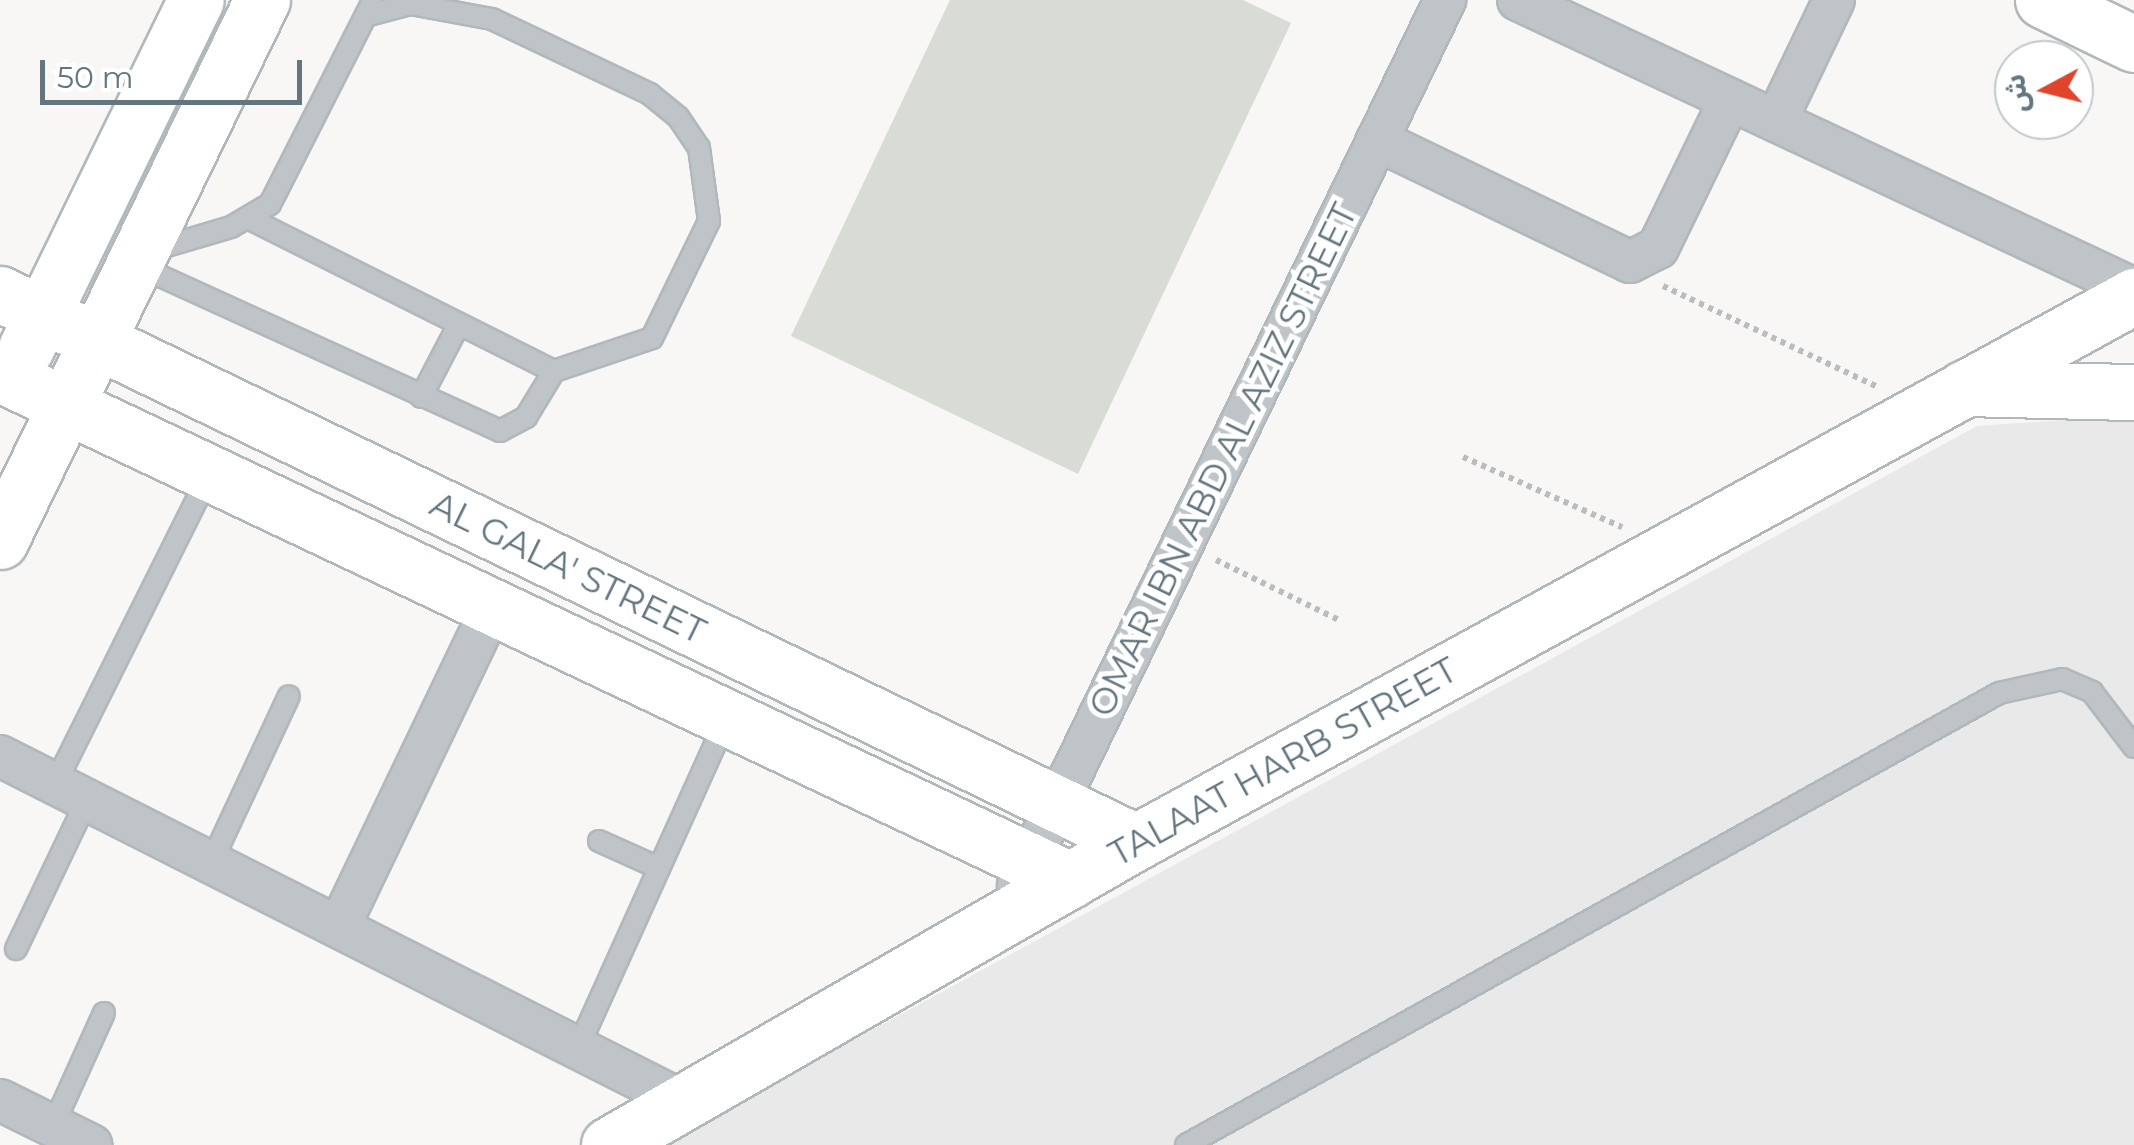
<!DOCTYPE html>
<html>
<head>
<meta charset="utf-8">
<style>
  body { margin:0 }
  #map { position:relative; width:2134px; height:1145px; overflow:hidden; background:#f8f7f5; font-family:Montserrat,"Noto Sans Arabic",sans-serif }
  div>[style] { position:absolute }
  .built>* { inset:0; background:#e8e9e8 }
  .green>* { inset:0; background:#d8dcd4 }
  .path>* { height:6px; margin-top:-3px; transform-origin:0; background:repeating-linear-gradient(90deg,#b9bdbf 0 5px,transparent 0 10px) }
  .roads { filter:drop-shadow(2px 0 #b1b8bb) drop-shadow(-2px 0 #b1b8bb) drop-shadow(0 2px #b1b8bb) drop-shadow(0 -2px #b1b8bb) }
  .lane>* { height:20px; margin:-10px; padding:0 10px; transform-origin:10px; border-radius:10px; background:#bec4c7 }
  .street>* { height:40px; margin:-20px; padding:0 20px; transform-origin:20px; border-radius:20px; background:#bec4c7 }
  .secondary>* { height:55px; margin:-27.5px; padding:0 27.5px; transform-origin:27.5px; border-radius:27.5px; background:#fff }
  span { translate:-50% -50%; white-space:nowrap; text-align:center; line-height:1.15; -webkit-text-stroke:10px #fff; paint-order:stroke }
  .street-label { font-size:35px; color:#63767f }
  .north { position:absolute; left:1994px; top:40px; width:100px; height:100px; box-sizing:border-box; background:#fff; border:2px solid #c1c8cc; border-radius:50%; rotate:263deg; font-size:28px; font-weight:700; line-height:40px; text-align:center; color:#63767f }
  .north::after { content:''; display:block; margin:auto; width:35px; height:45px; background:#df452d; clip-path:polygon(50% 0,100% 100%,50% 72%,0 100%) }
  .scale { position:absolute; left:40px; top:60px; width:262px; height:45px; box-sizing:border-box; border:5px solid #63767f; border-top:0; padding-left:12px; font-size:30px; line-height:35px; white-space:nowrap; color:#63767f; -webkit-text-stroke:8px #fff; paint-order:stroke }
</style>
</head>
<body>
<div id="map">
  <div class="built">
    <i style="clip-path:polygon(2134px 415px,2134px 1145px,662px 1145px,1977px 426px)"></i>
  </div>
  <div class="green">
    <i style="clip-path:polygon(950px 0,1243px 0,1291px 23px,1078px 474px,791px 336px)"></i>
  </div>
  <div class="path">
    <i style="left:1663px;top:286px;width:238px;rotate:25.2deg"></i>
    <i style="left:1463px;top:457px;width:174px;rotate:23.8deg"></i>
    <i style="left:1216px;top:560px;width:139px;rotate:26deg"></i>
  </div>
  <div class="roads">
    <div class="lane">
      <i style="left:250px;top:219px;width:340px;rotate:26.6deg"></i>
      <i style="left:150px;top:251px;width:84px;rotate:-16.5deg"></i>
      <i style="left:231px;top:227px;width:45px;rotate:-30.5deg"></i>
      <i style="left:270px;top:204px;width:225px;rotate:-63.1deg"></i>
      <i style="left:136px;top:265px;width:400px;rotate:24.5deg"></i>
      <i style="left:500px;top:431px;width:30px;rotate:-28deg"></i>
      <i style="left:526px;top:417px;width:54px;rotate:-58.7deg"></i>
      <i style="left:554px;top:371px;width:103px;rotate:-18.6deg"></i>
      <i style="left:652px;top:338px;width:130px;rotate:-64deg"></i>
      <i style="left:709px;top:221px;width:74px;rotate:-97.8deg"></i>
      <i style="left:699px;top:148px;width:37px;rotate:-124deg"></i>
      <i style="left:678px;top:117px;width:36px;rotate:-141deg"></i>
      <i style="left:650px;top:94px;width:175px;rotate:-154.6deg"></i>
      <i style="left:492px;top:19px;width:83px;rotate:-169.6deg"></i>
      <i style="left:410px;top:4px;width:42px;rotate:165deg"></i>
      <i style="left:421px;top:397px;width:82px;rotate:-62.5deg"></i>
      <i style="left:55px;top:784px;width:343px;rotate:-63.5deg"></i>
      <i style="left:599px;top:841px;width:66px;rotate:24.2deg"></i>
      <i style="left:211px;top:863px;width:184px;rotate:-65deg"></i>
      <i style="left:16px;top:949px;width:165px;rotate:-64.5deg"></i>
      <i style="left:578px;top:1048px;width:358px;rotate:-65.7deg"></i>
      <i style="left:53px;top:1126px;width:124px;rotate:-65.7deg"></i>
      <i style="left:1186px;top:1145px;width:930px;rotate:-29.07deg"></i>
      <i style="left:1999px;top:693px;width:65px;rotate:-12.5deg"></i>
      <i style="left:2062px;top:679px;width:33px;rotate:23deg"></i>
      <i style="left:2092px;top:692px;width:69px;rotate:52.6deg"></i>
    </div>
    <div class="street">
      <i style="left:1518px;top:0;width:680px;rotate:25.13deg"></i>
      <i style="left:1776px;top:121px;width:134px;rotate:-64.4deg"></i>
      <i style="left:1377px;top:140px;width:281px;rotate:25.7deg"></i>
      <i style="left:1630px;top:262px;width:31px;rotate:-27deg"></i>
      <i style="left:1658px;top:248px;width:165px;rotate:-64.1deg"></i>
      <i style="left:0;top:756px;width:767px;rotate:26.83deg"></i>
      <i style="left:1018px;top:885px;width:983px;rotate:-64.24deg"></i>
      <i style="left:339px;top:927px;width:356px;rotate:-64.4deg"></i>
      <i style="left:0;top:1100px;width:102px;rotate:26.3deg"></i>
    </div>
    <div class="secondary">
      <i style="left:2043px;top:0;width:101px;rotate:25.8deg"></i>
      <i style="left:0;top:294px;width:1261px;rotate:25.75deg"></i>
      <i style="left:26px;top:348px;width:387px;rotate:-64deg"></i>
      <i style="left:0;top:374px;width:1184px;rotate:25.31deg"></i>
      <i style="left:1965px;top:388px;width:169px;rotate:1.4deg"></i>
      <i style="left:0;top:541px;width:601px;rotate:-64.16deg"></i>
      <i style="left:609px;top:1145px;width:608px;rotate:-29.9deg"></i>
      <i style="left:1136px;top:842px;width:1138px;rotate:-28.68deg"></i>
    </div>
  </div>
  <div class="street-label">
    <span style="left:1223px;top:460px;rotate:-64deg">OMAR IBN ABD AL AZIZ STREET</span>
    <span style="left:568px;top:568px;rotate:26deg">AL GALA' STREET</span>
    <span style="left:1283px;top:762px;rotate:-29deg">TALAAT HARB STREET</span>
  </div>
  <div class="north">ش</div>
  <div class="scale">50 m</div>
</div>
</body>
</html>
